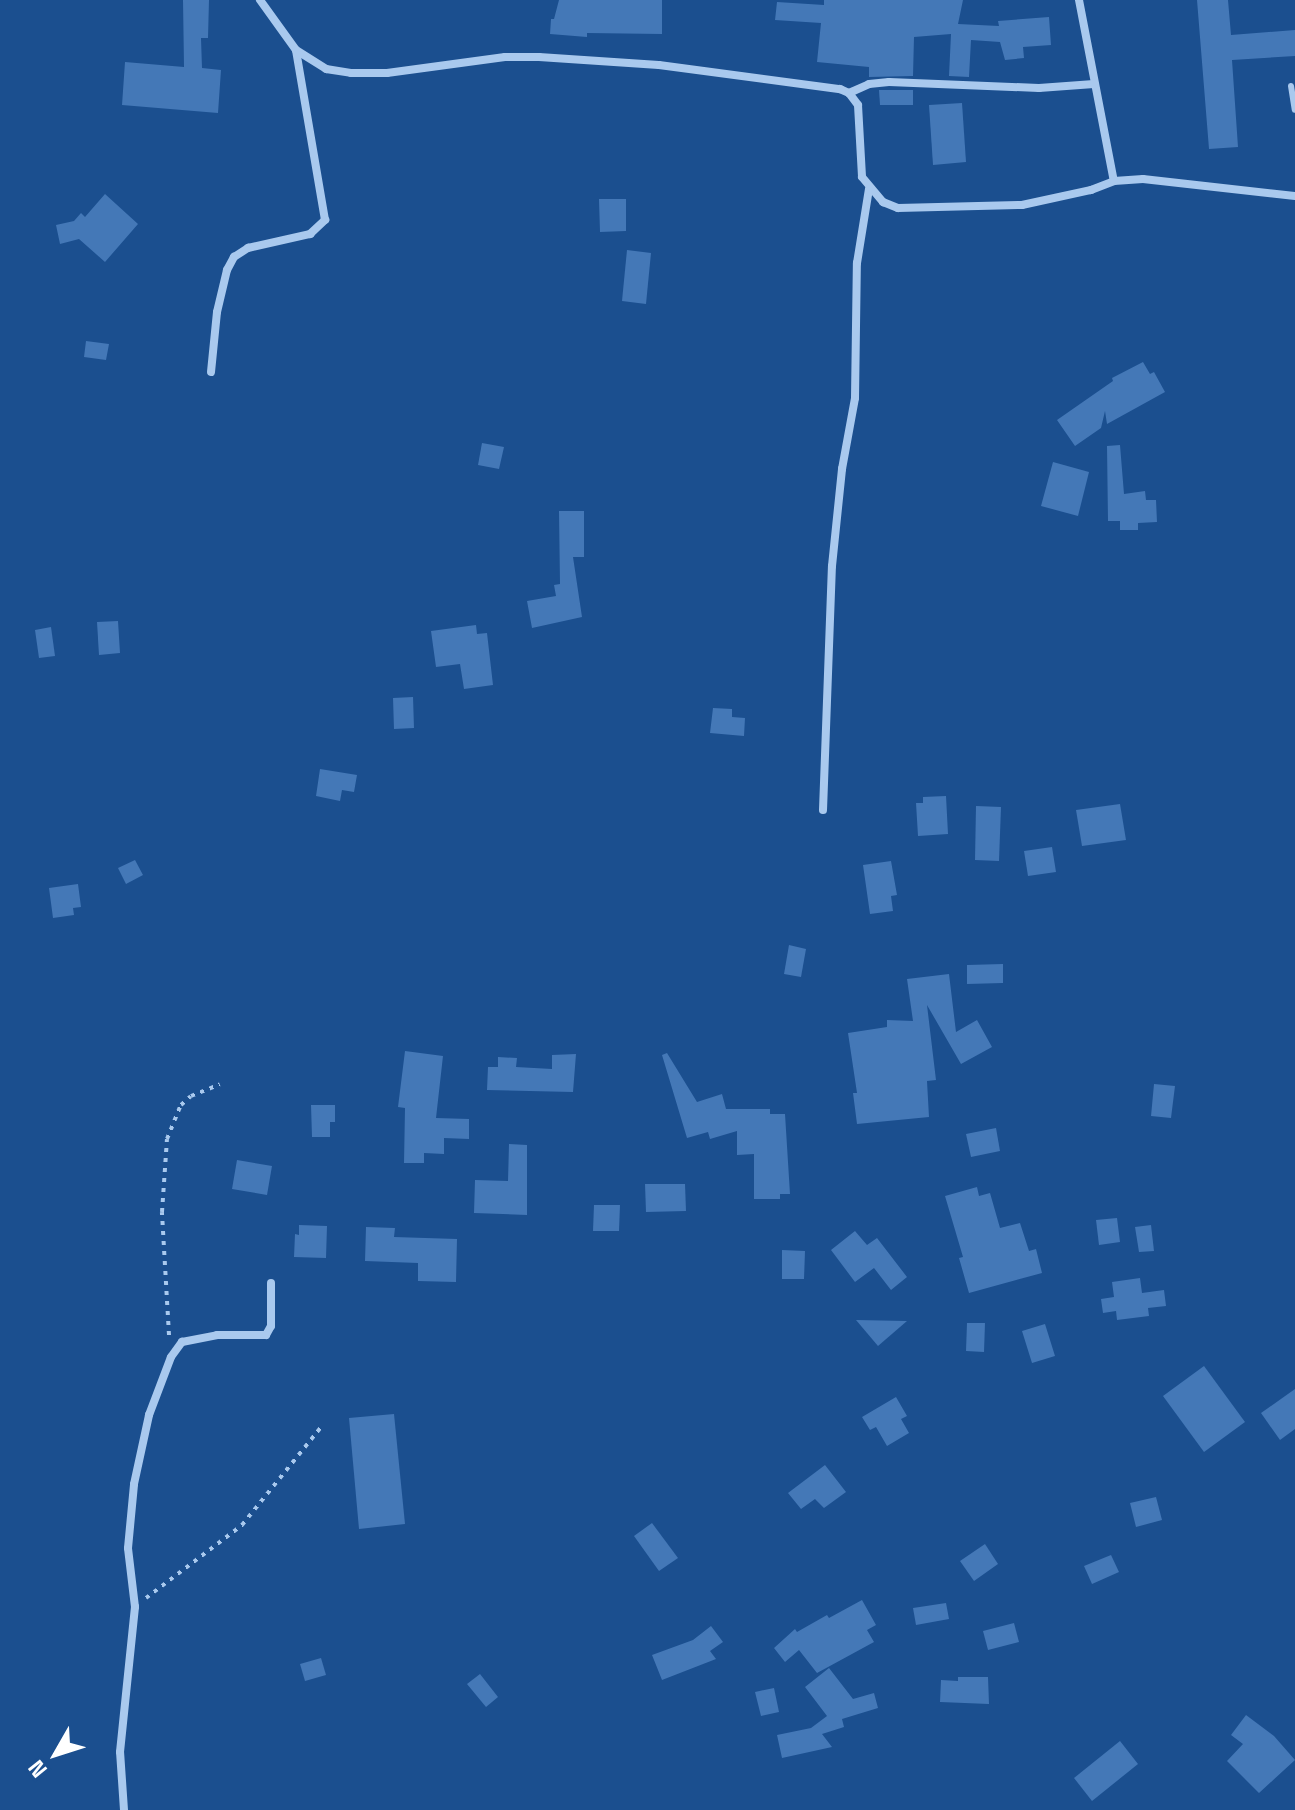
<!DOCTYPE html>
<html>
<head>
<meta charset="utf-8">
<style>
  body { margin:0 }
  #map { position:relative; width:1295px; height:1810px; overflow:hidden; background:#1b4f8f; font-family:"Space Grotesk",sans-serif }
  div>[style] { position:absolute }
  .building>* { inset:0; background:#4478b7 }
  .path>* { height:4px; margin-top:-2px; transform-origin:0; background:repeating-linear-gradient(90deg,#a9c9ee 0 4px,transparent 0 10px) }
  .service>* { height:6px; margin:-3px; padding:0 3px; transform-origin:3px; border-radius:3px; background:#a9c9ee }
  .minor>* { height:8px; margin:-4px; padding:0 4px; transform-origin:4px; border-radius:4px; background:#a9c9ee }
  span { translate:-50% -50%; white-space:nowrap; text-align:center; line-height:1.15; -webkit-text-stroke:6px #1b4f8f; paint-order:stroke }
  .north { position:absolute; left:16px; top:1714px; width:80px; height:80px; -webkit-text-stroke:6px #1b4f8f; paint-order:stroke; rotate:231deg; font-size:22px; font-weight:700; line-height:32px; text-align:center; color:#fff }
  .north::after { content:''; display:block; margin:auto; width:28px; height:36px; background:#fff; clip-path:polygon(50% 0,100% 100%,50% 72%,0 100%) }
</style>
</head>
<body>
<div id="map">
  <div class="building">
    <i style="clip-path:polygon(183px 0,209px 0,208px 38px,201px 38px,202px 68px,221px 70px,218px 113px,122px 105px,125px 62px,184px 67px)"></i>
    <i style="clip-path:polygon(559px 0,662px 0,662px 34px,587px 33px,587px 37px,550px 34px,551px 19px,554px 19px)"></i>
    <i style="clip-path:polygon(824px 0,963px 0,958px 24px,999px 26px,998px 21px,1049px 17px,1051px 45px,1023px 47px,1024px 58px,1005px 60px,1000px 42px,971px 40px,969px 77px,949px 76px,951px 34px,914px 37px,913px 76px,869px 77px,869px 67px,817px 62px,821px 23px,775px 20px,777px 2px,824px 5px)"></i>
    <i style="clip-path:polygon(1197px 0,1228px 0,1231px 35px,1295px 30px,1295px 56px,1232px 60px,1238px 147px,1209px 149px)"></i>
    <i style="clip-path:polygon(879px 90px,913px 90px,913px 105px,880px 105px)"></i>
    <i style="clip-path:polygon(962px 103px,966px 162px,933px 165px,929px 105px)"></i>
    <i style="clip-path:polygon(105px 194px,138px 224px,105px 262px,79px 239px,60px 244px,56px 225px,74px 221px,81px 213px,85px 217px)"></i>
    <i style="clip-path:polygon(599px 199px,626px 199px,626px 231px,600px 232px)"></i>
    <i style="clip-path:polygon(627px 250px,651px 253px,646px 304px,622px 301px)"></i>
    <i style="clip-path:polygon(86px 341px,109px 344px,106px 360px,84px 357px)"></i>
    <i style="clip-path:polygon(1143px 362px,1150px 374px,1154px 372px,1165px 392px,1107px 424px,1105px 411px,1101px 428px,1075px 446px,1057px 420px,1113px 381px,1112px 378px)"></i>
    <i style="clip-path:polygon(482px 443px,504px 447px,499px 469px,478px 465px)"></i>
    <i style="clip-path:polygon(1120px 445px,1124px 494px,1145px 491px,1146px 500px,1156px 500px,1157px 522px,1138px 523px,1138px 530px,1120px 530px,1120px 521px,1108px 521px,1107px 446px)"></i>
    <i style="clip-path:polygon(1053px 462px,1089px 472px,1078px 516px,1041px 506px)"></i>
    <i style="clip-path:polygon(559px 511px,584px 511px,584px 557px,573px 557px,582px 617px,532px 628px,527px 601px,556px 596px,554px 585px,560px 584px)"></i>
    <i style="clip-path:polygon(118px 621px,120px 653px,99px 655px,97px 622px)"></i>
    <i style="clip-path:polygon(476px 625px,477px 634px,487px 633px,493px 685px,464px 689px,460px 664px,436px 667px,431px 631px)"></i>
    <i style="clip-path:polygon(51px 627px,55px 656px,39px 658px,35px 630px)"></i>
    <i style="clip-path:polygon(413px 697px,414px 728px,394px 729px,393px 698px)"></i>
    <i style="clip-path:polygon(713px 708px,732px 709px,732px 717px,745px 718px,744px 736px,710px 733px)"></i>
    <i style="clip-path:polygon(320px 769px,357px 775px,354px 792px,342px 790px,340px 801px,316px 796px)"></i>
    <i style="clip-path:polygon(946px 796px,948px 834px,918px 836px,916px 803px,923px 803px,923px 797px)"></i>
    <i style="clip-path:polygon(1120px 804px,1126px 840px,1082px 846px,1076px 810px)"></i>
    <i style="clip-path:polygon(976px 806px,1001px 807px,999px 861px,975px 860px)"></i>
    <i style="clip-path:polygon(1052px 847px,1056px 872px,1028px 876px,1024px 851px)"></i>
    <i style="clip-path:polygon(135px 860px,143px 875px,126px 884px,118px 868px)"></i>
    <i style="clip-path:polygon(891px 861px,897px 895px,891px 896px,893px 911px,870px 914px,863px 865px)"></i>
    <i style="clip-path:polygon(78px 884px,81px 907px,73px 908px,74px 915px,53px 918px,49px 888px)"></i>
    <i style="clip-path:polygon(789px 945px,806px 949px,801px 977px,784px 974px)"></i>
    <i style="clip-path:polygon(1003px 964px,1003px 983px,967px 984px,967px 965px)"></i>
    <i style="clip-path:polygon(949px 974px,956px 1032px,977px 1020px,992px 1047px,961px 1064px,927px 1005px,936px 1080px,927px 1081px,929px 1117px,857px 1124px,853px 1093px,857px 1093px,848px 1033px,887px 1027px,887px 1020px,913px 1021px,907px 979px)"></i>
    <i style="clip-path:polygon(405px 1051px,443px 1056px,436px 1118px,469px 1119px,469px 1139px,444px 1138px,444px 1154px,424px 1153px,424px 1163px,404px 1163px,405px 1108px,398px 1107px)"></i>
    <i style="clip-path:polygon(667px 1053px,697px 1102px,722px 1094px,726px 1109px,770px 1109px,770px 1114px,785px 1114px,790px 1194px,780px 1194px,780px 1199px,754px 1199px,754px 1154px,737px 1155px,737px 1131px,710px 1139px,708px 1132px,687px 1138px,662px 1055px)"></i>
    <i style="clip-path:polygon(576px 1054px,573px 1092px,487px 1090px,488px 1067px,498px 1067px,498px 1057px,517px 1058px,516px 1067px,552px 1069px,552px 1055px)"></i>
    <i style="clip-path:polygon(1154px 1084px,1175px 1086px,1171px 1118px,1151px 1116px)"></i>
    <i style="clip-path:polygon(311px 1105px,335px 1105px,335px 1122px,330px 1122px,330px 1137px,312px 1137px)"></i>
    <i style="clip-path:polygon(996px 1128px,1000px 1151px,971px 1157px,966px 1134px)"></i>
    <i style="clip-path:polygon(509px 1144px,527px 1145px,527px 1215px,474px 1213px,475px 1180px,508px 1181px)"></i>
    <i style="clip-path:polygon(237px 1160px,272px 1166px,267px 1195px,232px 1189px)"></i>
    <i style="clip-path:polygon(645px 1184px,685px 1184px,686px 1211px,646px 1212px)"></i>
    <i style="clip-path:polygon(977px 1187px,979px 1196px,990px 1193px,1000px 1228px,1020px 1223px,1029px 1251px,1036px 1249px,1042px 1273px,969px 1293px,959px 1258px,963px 1257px,945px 1196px)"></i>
    <i style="clip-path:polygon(594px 1205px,620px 1205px,619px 1231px,593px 1231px)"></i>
    <i style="clip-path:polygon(1117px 1218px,1120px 1242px,1099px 1245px,1096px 1220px)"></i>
    <i style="clip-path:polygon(299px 1225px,327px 1226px,326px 1258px,294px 1257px,295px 1234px,299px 1235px)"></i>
    <i style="clip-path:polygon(1151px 1225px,1154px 1251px,1139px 1252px,1135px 1227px)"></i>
    <i style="clip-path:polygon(366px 1227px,395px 1228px,394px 1237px,457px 1239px,456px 1282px,418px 1281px,418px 1263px,365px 1261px)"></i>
    <i style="clip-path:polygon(855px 1231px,867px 1245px,877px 1238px,907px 1277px,891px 1290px,874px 1268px,855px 1282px,831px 1250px)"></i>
    <i style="clip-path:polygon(782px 1250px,805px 1251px,804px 1279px,782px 1279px)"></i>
    <i style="clip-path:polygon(1140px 1278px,1142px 1293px,1164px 1290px,1166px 1306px,1148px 1308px,1149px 1316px,1117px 1320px,1116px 1311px,1103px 1313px,1101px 1299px,1114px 1297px,1112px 1282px)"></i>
    <i style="clip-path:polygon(856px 1320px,907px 1321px,878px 1346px)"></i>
    <i style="clip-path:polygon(967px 1323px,985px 1323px,984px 1352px,966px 1351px)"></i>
    <i style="clip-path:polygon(1045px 1324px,1055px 1356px,1032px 1363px,1022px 1331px)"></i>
    <i style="clip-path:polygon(1204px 1366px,1245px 1422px,1204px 1452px,1163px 1396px)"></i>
    <i style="clip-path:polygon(1295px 1389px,1295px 1429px,1280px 1440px,1261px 1413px)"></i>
    <i style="clip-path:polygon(896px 1397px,907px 1416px,901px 1419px,909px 1433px,887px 1446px,876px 1427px,870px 1430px,862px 1417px)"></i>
    <i style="clip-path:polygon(394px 1414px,405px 1524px,359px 1529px,349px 1418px)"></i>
    <i style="clip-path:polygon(825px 1465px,846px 1492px,824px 1508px,815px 1499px,801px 1509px,788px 1493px)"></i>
    <i style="clip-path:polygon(1156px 1497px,1162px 1520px,1136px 1527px,1130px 1503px)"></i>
    <i style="clip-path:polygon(652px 1523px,678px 1558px,659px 1571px,634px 1536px)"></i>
    <i style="clip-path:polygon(985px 1544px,998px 1564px,974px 1581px,960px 1561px)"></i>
    <i style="clip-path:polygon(1111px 1555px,1119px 1572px,1092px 1584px,1084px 1566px)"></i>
    <i style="clip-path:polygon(862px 1600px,876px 1625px,867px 1630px,874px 1642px,817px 1673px,799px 1650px,785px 1662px,774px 1648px,795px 1629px,797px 1632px,827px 1615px,829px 1618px)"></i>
    <i style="clip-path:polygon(946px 1603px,949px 1619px,916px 1625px,913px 1608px)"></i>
    <i style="clip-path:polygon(1014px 1623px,1019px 1642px,988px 1650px,983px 1631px)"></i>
    <i style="clip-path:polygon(711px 1626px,723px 1642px,710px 1651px,716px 1659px,662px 1680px,652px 1655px,693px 1640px)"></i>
    <i style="clip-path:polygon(321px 1658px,326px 1675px,305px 1681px,300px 1664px)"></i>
    <i style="clip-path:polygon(829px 1668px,853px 1699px,874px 1693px,878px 1708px,842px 1719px,844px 1727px,822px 1734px,832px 1747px,782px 1758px,777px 1735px,811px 1728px,827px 1716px,805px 1687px)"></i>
    <i style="clip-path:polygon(480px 1674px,498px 1697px,486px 1707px,467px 1684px)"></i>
    <i style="clip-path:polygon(958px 1677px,988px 1677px,989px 1704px,940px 1702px,941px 1680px,958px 1681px)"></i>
    <i style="clip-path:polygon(774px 1688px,779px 1712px,761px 1716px,755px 1692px)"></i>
    <i style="clip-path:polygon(1246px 1715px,1274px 1736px,1295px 1760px,1259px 1793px,1227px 1761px,1243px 1744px,1231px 1735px)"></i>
    <i style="clip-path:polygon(1120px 1741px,1138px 1764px,1092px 1801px,1074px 1778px)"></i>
  </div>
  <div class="path">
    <i style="left:169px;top:1335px;width:123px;rotate:-93.3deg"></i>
    <i style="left:162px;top:1212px;width:73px;rotate:-86.1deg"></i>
    <i style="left:167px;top:1139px;width:37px;rotate:-68deg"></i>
    <i style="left:181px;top:1105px;width:13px;rotate:-42deg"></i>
    <i style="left:191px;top:1096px;width:31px;rotate:-22deg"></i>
    <i style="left:146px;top:1598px;width:121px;rotate:-37.2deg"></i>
    <i style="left:242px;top:1525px;width:126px;rotate:-51.1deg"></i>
  </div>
  <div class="service">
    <i style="left:1291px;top:86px;width:24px;rotate:81deg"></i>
  </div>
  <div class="minor">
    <i style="left:260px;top:0;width:62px;rotate:54.2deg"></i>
    <i style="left:296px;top:50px;width:36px;rotate:32deg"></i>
    <i style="left:326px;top:69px;width:25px;rotate:9deg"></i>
    <i style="left:351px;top:73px;width:36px"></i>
    <i style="left:387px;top:73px;width:119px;rotate:-7.7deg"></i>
    <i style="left:505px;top:57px;width:34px"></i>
    <i style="left:539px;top:57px;width:120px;rotate:3.8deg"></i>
    <i style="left:659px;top:65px;width:183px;rotate:7.6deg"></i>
    <i style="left:840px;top:89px;width:10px;rotate:24deg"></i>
    <i style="left:849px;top:93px;width:15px;rotate:53deg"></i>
    <i style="left:858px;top:105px;width:72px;rotate:86.8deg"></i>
    <i style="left:862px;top:177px;width:33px;rotate:50deg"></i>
    <i style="left:883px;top:202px;width:16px;rotate:22deg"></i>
    <i style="left:898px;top:208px;width:124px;rotate:-1.4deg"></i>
    <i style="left:1022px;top:205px;width:71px;rotate:-12.3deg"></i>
    <i style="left:1091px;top:190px;width:25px;rotate:-21deg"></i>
    <i style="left:1114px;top:181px;width:29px;rotate:-4deg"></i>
    <i style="left:1143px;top:179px;width:153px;rotate:6.4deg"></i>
    <i style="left:1079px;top:0;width:184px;rotate:79.1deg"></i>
    <i style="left:849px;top:93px;width:22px;rotate:-24deg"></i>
    <i style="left:869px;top:84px;width:20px;rotate:-6deg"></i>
    <i style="left:889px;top:82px;width:150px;rotate:2.3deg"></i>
    <i style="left:1039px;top:88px;width:55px;rotate:-4.2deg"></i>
    <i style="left:211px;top:372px;width:60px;rotate:-84.3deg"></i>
    <i style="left:217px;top:312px;width:43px;rotate:-76.6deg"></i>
    <i style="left:227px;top:270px;width:15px;rotate:-62deg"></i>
    <i style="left:234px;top:257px;width:17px;rotate:-33deg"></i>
    <i style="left:248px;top:248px;width:64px;rotate:-12.7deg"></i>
    <i style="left:310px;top:234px;width:21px;rotate:-43deg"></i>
    <i style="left:325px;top:220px;width:171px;rotate:-99.7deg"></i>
    <i style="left:823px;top:810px;width:244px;rotate:-87.9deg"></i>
    <i style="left:832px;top:566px;width:98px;rotate:-84.1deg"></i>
    <i style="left:842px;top:469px;width:72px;rotate:-79.6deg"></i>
    <i style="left:855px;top:398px;width:135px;rotate:-89.2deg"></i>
    <i style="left:857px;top:263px;width:75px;rotate:-80.8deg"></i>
    <i style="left:124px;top:1810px;width:58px;rotate:-93.9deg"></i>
    <i style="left:120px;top:1752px;width:146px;rotate:-84.1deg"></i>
    <i style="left:135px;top:1607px;width:59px;rotate:-96.8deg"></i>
    <i style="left:128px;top:1548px;width:64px;rotate:-84.6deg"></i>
    <i style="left:134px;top:1484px;width:71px;rotate:-77.7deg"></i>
    <i style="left:149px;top:1415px;width:62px;rotate:-69.2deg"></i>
    <i style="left:171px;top:1357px;width:19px;rotate:-54deg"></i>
    <i style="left:182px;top:1342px;width:36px;rotate:-11deg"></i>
    <i style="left:217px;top:1335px;width:49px"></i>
    <i style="left:266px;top:1335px;width:10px;rotate:-61deg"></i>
    <i style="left:271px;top:1326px;width:43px;rotate:-90deg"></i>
  </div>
  <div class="north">N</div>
</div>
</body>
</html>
